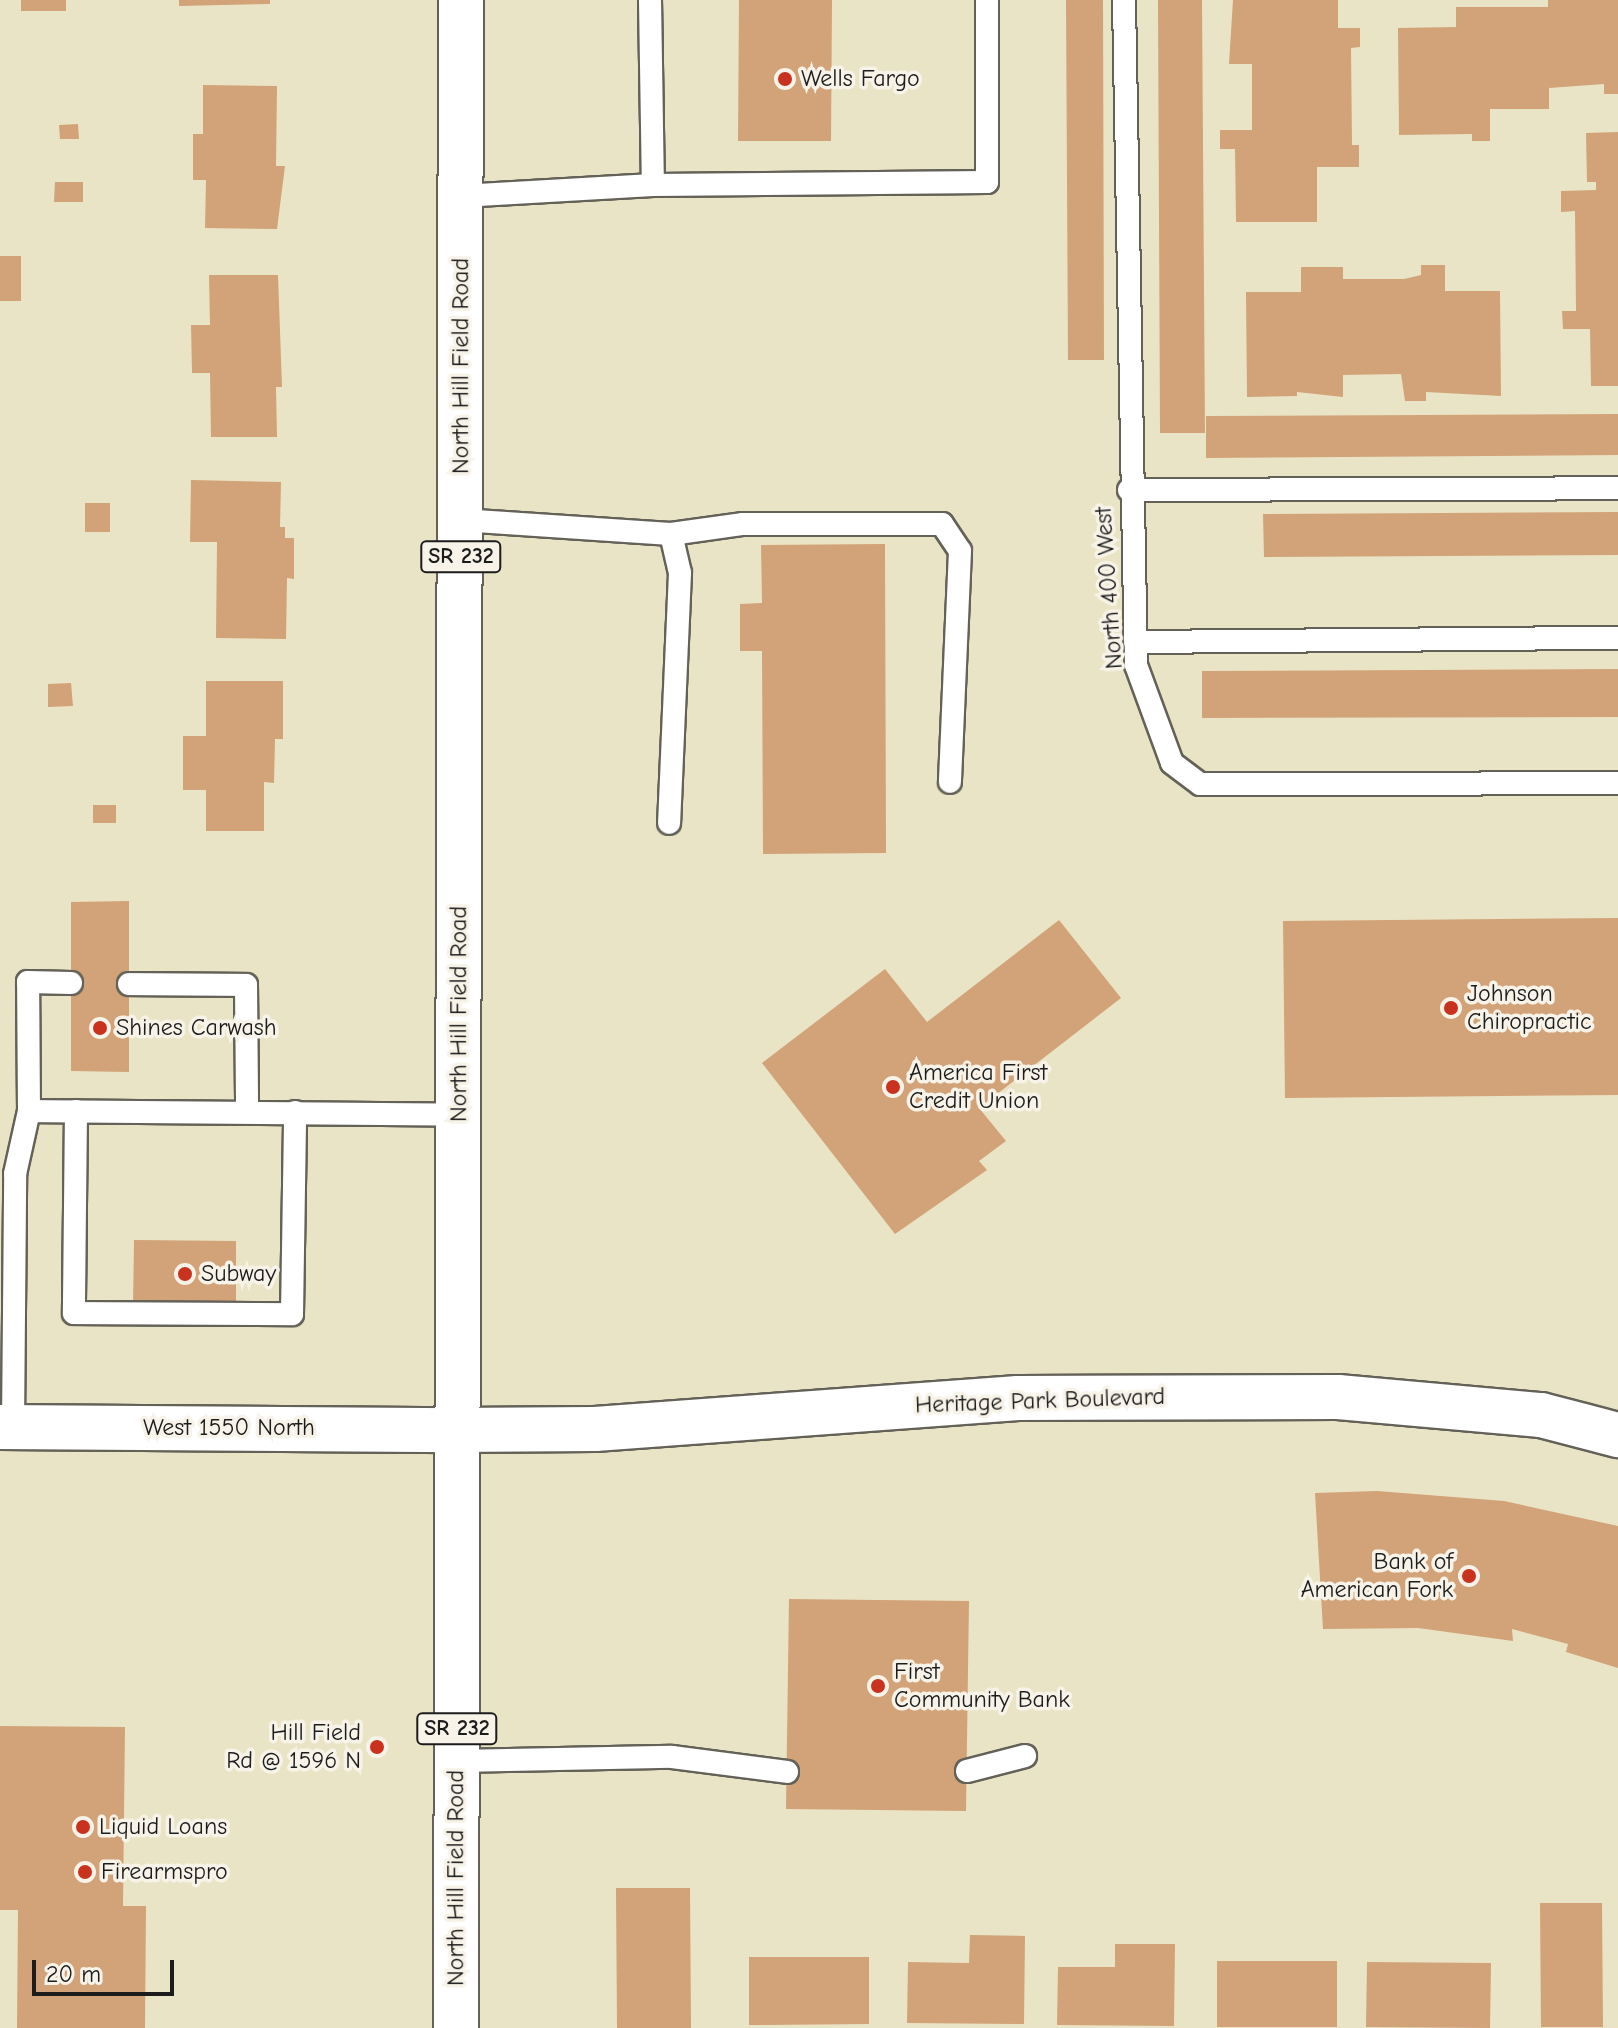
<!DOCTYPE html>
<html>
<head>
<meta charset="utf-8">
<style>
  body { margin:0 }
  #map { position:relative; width:1618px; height:2028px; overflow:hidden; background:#eae4c6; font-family:"Comic Neue",sans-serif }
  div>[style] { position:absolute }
  .building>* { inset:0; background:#d2a278 }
  .roads { filter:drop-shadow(2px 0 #646258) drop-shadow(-2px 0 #646258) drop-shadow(0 2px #646258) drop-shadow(0 -2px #646258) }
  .lane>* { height:22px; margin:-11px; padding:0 11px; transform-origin:11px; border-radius:11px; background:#fff }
  .street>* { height:44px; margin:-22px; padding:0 22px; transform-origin:22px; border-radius:22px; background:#fff }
  .secondary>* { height:44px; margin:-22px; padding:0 22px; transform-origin:22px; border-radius:22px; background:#fff }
  .primary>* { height:44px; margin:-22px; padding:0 22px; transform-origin:22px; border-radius:22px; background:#fff }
  .dots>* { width:22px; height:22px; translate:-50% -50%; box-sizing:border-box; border:4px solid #f7f3e8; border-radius:50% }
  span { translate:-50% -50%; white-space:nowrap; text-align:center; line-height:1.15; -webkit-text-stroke:7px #f7f3e8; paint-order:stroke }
  .shield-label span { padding:2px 6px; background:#f7f3e8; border:2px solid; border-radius:6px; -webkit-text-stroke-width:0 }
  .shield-label { font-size:22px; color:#1c1c1c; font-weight:700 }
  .poi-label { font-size:24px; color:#1c1c1c }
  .left { translate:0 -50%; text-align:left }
  .right { translate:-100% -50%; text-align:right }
  .street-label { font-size:24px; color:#1c1c1c }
  .scale { position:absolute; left:32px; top:1960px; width:142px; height:36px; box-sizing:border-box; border:4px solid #1c1c1c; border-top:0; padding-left:10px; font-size:24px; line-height:28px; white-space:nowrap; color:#1c1c1c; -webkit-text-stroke:6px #f7f3e8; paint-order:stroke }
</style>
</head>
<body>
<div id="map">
  <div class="building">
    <i style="clip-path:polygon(21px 0,66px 0,66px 11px,21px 11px)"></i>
    <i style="clip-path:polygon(179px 0,270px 0,270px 4px,179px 6px)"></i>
    <i style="clip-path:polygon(739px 0,832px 0,831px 141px,738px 141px)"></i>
    <i style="clip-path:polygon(1066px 0,1103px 0,1104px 360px,1068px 360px)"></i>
    <i style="clip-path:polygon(1158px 0,1202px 0,1205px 433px,1160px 433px)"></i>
    <i style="clip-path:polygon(1233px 0,1338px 0,1338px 28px,1360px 28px,1360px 47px,1351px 48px,1352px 145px,1359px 145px,1359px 167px,1317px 167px,1317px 222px,1236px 222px,1235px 149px,1220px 149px,1220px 130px,1252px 130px,1252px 64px,1229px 64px)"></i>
    <i style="clip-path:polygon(1548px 0,1618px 0,1618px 94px,1604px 94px,1604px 84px,1549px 88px,1549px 109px,1490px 109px,1490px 141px,1472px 141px,1472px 134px,1399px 135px,1398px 28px,1456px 27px,1456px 7px,1548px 7px)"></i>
    <i style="clip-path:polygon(203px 85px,277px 86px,276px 166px,285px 166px,277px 229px,205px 228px,206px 180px,193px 180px,193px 134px,203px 134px)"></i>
    <i style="clip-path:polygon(78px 124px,79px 139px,60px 139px,59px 125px)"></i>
    <i style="clip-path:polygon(1618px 132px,1618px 386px,1591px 386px,1590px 329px,1563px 329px,1562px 311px,1576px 311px,1575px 211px,1561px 212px,1561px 191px,1596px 190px,1596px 182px,1587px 182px,1586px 133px)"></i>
    <i style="clip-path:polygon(55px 182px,83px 182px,83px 202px,54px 202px)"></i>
    <i style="clip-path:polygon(0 256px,21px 256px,21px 301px,0 301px)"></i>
    <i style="clip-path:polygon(1421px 265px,1445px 265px,1445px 291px,1500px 291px,1501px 396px,1426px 392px,1426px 401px,1405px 401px,1401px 374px,1343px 375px,1343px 397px,1297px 392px,1297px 396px,1247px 397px,1246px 292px,1301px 292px,1301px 267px,1343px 267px,1343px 279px,1404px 279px,1421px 275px)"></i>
    <i style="clip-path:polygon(209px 275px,278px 275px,282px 387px,276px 387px,277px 437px,211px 437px,210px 373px,192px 373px,191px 325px,210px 325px)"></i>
    <i style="clip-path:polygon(1618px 414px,1618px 455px,1206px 458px,1206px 416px)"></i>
    <i style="clip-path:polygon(191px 480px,281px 482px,280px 527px,285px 527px,285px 538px,294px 538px,294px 579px,287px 578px,286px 639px,216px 638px,217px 542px,190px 542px)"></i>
    <i style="clip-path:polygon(85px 503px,110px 503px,110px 532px,85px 532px)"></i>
    <i style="clip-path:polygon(1618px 512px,1618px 555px,1264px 557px,1263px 514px)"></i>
    <i style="clip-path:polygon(885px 544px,886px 853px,763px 854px,762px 651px,740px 651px,740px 604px,762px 603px,761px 545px)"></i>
    <i style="clip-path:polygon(1618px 669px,1618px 717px,1202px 718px,1202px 671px)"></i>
    <i style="clip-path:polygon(206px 681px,283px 681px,283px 739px,275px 739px,274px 783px,264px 782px,264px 831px,206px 831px,206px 790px,183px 790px,183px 736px,206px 736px)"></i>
    <i style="clip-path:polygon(71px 683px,73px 706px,48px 707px,48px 684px)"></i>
    <i style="clip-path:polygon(93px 805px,116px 805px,116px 823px,93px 823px)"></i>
    <i style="clip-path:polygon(129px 901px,129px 1072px,71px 1071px,71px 902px)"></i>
    <i style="clip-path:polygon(1618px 918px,1618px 1095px,1285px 1098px,1283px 921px)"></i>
    <i style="clip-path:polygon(1059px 920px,1121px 998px,979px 1108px,1006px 1141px,979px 1161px,987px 1170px,895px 1234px,762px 1063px,885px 969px,927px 1022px)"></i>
    <i style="clip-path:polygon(134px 1240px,236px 1241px,236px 1307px,133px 1307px)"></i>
    <i style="clip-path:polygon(1377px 1491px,1504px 1501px,1618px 1526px,1618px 1668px,1566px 1652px,1568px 1644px,1512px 1629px,1513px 1641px,1418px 1628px,1323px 1629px,1315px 1493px)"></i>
    <i style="clip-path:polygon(789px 1599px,969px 1601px,966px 1811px,786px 1809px)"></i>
    <i style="clip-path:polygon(0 1726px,125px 1727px,123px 1906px,146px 1906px,145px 2028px,17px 2028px,18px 1910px,0 1910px)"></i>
    <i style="clip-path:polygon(616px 1888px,690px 1888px,691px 2028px,617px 2028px)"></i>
    <i style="clip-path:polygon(1540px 1903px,1602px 1903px,1603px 2027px,1541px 2027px)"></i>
    <i style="clip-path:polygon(970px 1935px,1025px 1936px,1024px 2024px,907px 2023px,908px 1962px,969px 1963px)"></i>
    <i style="clip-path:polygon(1115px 1944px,1175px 1944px,1174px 2026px,1057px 2025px,1058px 1967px,1115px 1967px)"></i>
    <i style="clip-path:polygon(749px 1957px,869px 1957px,869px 2024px,749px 2025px)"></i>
    <i style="clip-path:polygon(1217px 1961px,1337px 1961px,1337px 2027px,1217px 2027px)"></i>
    <i style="clip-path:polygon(1367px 1962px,1491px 1963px,1490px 2028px,1366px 2027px)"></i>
  </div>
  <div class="roads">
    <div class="lane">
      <i style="left:650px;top:0;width:185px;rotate:89.1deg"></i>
      <i style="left:1124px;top:0;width:665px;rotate:88.97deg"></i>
      <i style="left:1136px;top:665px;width:104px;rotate:69.8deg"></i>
      <i style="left:1172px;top:763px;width:35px;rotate:37deg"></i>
      <i style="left:1200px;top:784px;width:418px;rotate:-0.1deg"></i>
      <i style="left:461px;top:196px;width:192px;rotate:-3.3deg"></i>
      <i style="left:653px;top:185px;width:334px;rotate:-0.5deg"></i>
      <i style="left:987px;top:182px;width:182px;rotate:-90deg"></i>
      <i style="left:1129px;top:490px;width:489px;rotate:-0.2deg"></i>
      <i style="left:461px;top:520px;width:210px;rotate:3.8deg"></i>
      <i style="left:671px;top:534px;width:40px;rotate:77deg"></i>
      <i style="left:680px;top:573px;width:250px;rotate:92.5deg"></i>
      <i style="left:671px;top:534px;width:73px;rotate:-7.9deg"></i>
      <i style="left:743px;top:524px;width:199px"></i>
      <i style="left:942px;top:524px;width:32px;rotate:56deg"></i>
      <i style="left:960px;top:551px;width:231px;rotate:92.5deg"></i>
      <i style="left:1135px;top:642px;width:483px;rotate:-0.5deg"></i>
      <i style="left:129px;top:984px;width:117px;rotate:0.5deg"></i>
      <i style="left:246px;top:985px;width:127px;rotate:89.5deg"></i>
      <i style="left:29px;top:1111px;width:431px;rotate:0.5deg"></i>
      <i style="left:76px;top:1111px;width:202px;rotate:90.6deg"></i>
      <i style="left:74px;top:1313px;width:218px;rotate:0.3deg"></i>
      <i style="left:292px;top:1314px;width:202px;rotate:-89.1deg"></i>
      <i style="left:13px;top:1427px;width:253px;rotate:-89.5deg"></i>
      <i style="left:15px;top:1174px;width:65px;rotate:-77.5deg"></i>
      <i style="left:29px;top:1111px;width:129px;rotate:-90.4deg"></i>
      <i style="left:28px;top:982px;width:43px;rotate:1.3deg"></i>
      <i style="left:457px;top:1761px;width:215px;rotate:-1.1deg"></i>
      <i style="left:672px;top:1757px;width:116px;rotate:7.4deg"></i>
      <i style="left:967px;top:1771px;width:60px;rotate:-14.5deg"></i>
    </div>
    <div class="street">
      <i style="left:0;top:1427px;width:459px;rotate:0.4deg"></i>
    </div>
    <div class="secondary">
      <i style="left:459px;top:1430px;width:136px;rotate:-0.4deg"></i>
      <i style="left:595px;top:1429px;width:424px;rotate:-4.2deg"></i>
      <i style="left:1018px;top:1398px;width:320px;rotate:-0.2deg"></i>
      <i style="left:1338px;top:1397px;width:204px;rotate:5.1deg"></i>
      <i style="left:1541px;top:1415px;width:80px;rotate:14.6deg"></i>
    </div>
    <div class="primary">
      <i style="left:456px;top:2028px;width:2028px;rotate:-89.86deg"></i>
    </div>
  </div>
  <div class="dots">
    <i style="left:785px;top:79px;background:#c8321e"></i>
    <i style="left:1451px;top:1008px;background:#c8321e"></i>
    <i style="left:100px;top:1028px;background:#c8321e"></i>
    <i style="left:893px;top:1087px;background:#c8321e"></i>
    <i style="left:185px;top:1274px;background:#c8321e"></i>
    <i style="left:1469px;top:1576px;background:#c8321e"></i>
    <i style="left:878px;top:1686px;background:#c8321e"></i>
    <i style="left:377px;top:1747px;background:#c8321e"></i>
    <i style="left:83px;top:1827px;background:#c8321e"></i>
    <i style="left:85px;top:1872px;background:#c8321e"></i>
  </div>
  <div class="shield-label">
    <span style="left:461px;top:557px">SR 232</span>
    <span style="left:457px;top:1729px">SR 232</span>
  </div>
  <div class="poi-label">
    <span class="left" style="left:801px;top:79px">Wells Fargo</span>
    <span class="left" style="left:1467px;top:1008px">Johnson<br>Chiropractic</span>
    <span class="left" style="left:116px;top:1028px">Shines Carwash</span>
    <span class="left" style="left:909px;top:1087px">America First<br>Credit Union</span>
    <span class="left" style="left:201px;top:1274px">Subway</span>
    <span class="right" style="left:1453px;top:1576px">Bank of<br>American Fork</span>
    <span class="left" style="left:894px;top:1686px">First<br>Community Bank</span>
    <span class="right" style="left:361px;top:1747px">Hill Field<br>Rd @ 1596 N</span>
    <span class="left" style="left:99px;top:1827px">Liquid Loans</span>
    <span class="left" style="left:101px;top:1872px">Firearmspro</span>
  </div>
  <div class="street-label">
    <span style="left:461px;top:366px;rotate:-90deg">North Hill Field Road</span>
    <span style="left:1109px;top:588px;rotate:-94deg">North 400 West</span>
    <span style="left:459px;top:1014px;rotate:-90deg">North Hill Field Road</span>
    <span style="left:1040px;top:1401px;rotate:-2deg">Heritage Park Boulevard</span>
    <span style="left:229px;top:1428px">West 1550 North</span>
    <span style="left:456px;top:1878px;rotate:-90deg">North Hill Field Road</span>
  </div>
  <div class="scale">20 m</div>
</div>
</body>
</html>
